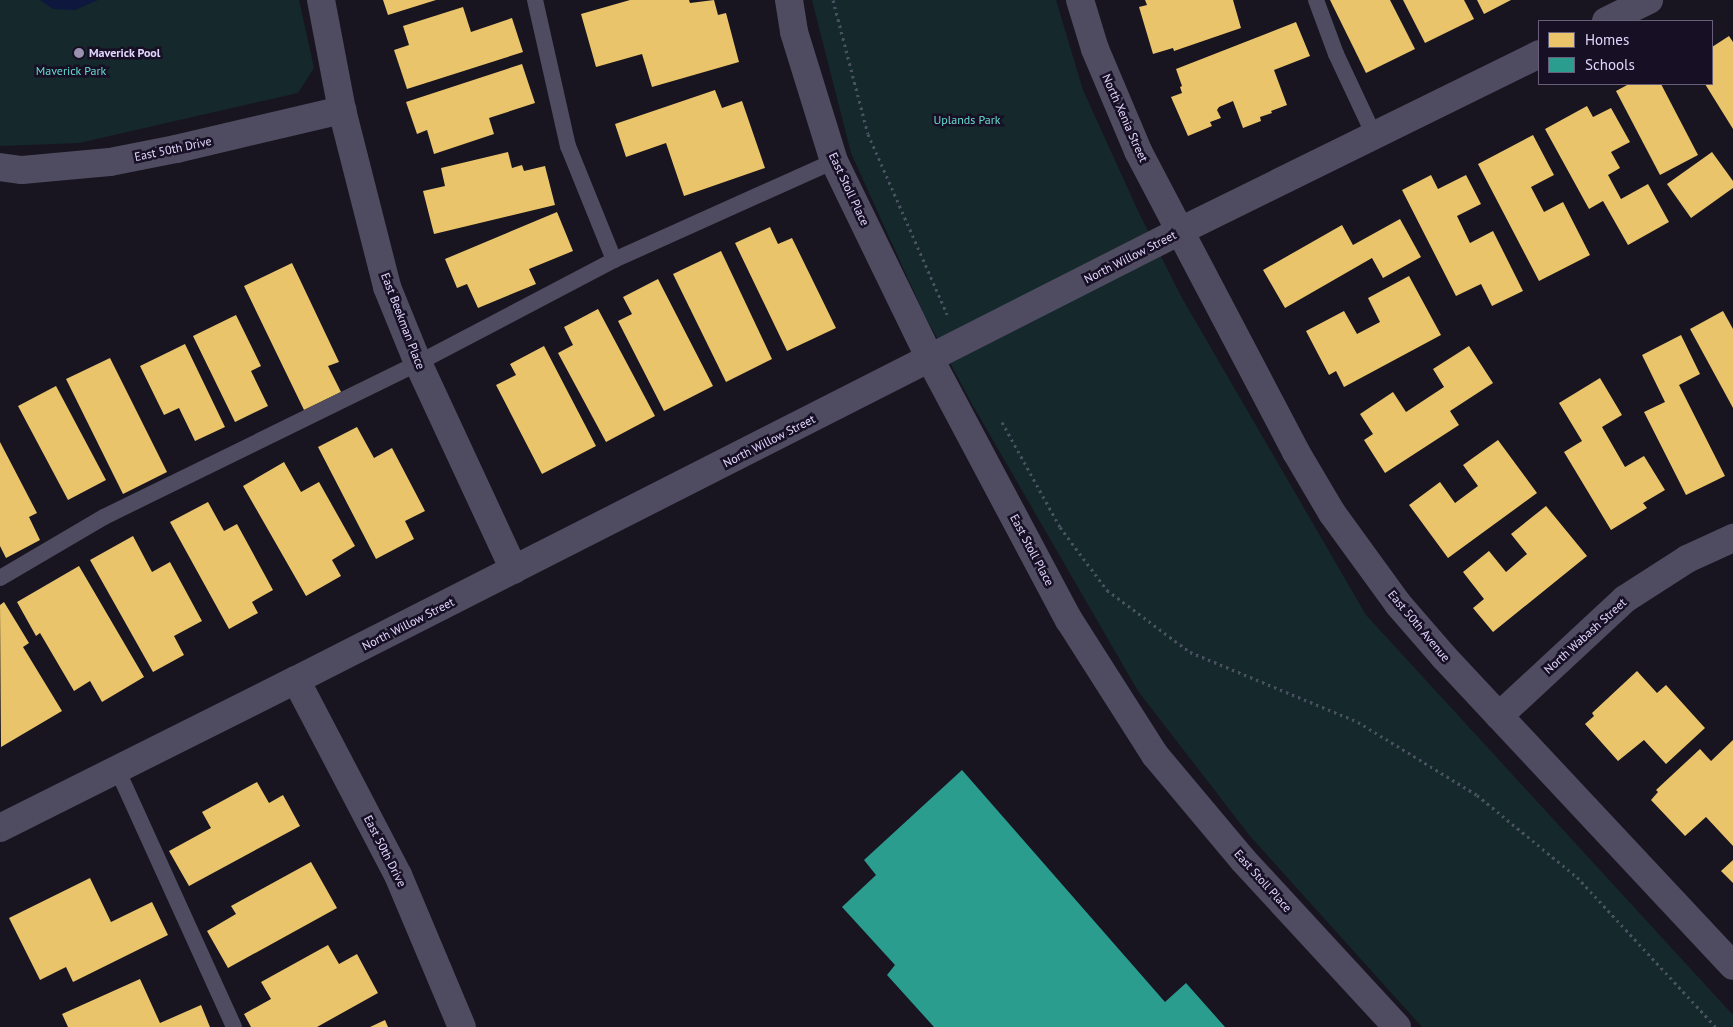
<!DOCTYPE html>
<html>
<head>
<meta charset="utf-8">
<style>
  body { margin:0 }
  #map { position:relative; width:1733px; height:1027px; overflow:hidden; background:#181520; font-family:"PT Sans",sans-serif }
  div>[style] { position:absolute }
  .green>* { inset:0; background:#15282c }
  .water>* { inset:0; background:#0e173e }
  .homes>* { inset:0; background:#e9c46a }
  .schools>* { inset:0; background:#2a9d8f }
  .path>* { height:3px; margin-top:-1.5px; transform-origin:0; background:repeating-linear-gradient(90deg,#4a5261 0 2.5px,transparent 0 6.5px) }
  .lane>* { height:16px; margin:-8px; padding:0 8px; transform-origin:8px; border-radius:8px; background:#4f4b60 }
  .street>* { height:28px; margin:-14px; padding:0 14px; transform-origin:14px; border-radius:14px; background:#4f4b60 }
  .dots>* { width:14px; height:14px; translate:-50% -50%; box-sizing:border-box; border:2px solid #171025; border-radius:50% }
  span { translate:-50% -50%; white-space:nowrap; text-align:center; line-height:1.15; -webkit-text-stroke:5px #171025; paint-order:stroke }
  .poi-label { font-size:12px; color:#e1d6fd; font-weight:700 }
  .left { translate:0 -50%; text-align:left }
  .park-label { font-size:12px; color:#66d9d0 }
  .street-label { font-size:12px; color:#e1d6fd }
  .legend { position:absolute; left:1538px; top:20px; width:175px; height:65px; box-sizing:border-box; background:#171025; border:1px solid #685f7b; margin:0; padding:6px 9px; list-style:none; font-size:15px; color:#e1d6fd }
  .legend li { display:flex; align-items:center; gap:10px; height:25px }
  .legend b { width:25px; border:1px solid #685f7b }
</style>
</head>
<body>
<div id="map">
  <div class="green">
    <i style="clip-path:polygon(0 0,299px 0,314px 68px,298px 93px,79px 143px,0 146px)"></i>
    <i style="clip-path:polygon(812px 0,1056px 0,1083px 90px,1139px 213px,1182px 298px,1366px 615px,1733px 1015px,1733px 1027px,1422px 1027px,1250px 836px,1138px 691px,972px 404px,924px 314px,851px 153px)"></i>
  </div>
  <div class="water">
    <i style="clip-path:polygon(40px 0,98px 0,75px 10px,53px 9px)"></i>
  </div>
  <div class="homes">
    <i style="clip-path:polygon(383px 0,436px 0,388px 15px)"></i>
    <i style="clip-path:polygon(630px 0,689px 0,690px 3px,714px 0,718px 15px,726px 13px,739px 62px,652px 87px,642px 54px,596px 67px,581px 14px)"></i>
    <i style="clip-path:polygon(1145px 0,1233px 0,1241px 28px,1174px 51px,1173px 48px,1153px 54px,1139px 7px,1147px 5px)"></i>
    <i style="clip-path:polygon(1330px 0,1390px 0,1415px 49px,1366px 73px)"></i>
    <i style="clip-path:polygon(1403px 0,1464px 0,1474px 19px,1425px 43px)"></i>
    <i style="clip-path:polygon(1477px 0,1511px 0,1484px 14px)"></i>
    <i style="clip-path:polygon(463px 7px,471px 32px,512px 18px,523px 52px,407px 89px,394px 50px,409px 45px,403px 26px)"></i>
    <i style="clip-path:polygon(1296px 22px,1310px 56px,1274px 70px,1287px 105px,1271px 111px,1272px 113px,1260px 117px,1261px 121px,1243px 128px,1233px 101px,1219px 107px,1217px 110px,1221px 118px,1210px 122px,1212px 126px,1188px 136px,1171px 97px,1182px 93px,1180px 87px,1182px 86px,1176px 69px)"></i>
    <i style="clip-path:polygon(1729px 36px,1733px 42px,1733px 129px,1705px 84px,1712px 84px,1712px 47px)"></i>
    <i style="clip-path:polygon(522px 64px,535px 103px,489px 118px,494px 134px,434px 154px,427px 130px,417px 134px,406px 102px)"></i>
    <i style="clip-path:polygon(1629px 84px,1661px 84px,1698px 155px,1660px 175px,1616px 91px)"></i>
    <i style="clip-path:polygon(715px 90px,722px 108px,742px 101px,765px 168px,684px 196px,666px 143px,626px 157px,615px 124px)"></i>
    <i style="clip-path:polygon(1587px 106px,1593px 117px,1611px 108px,1630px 142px,1611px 152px,1620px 168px,1608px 175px,1621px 199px,1648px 184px,1669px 222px,1628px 245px,1603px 201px,1589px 209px,1545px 129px)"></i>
    <i style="clip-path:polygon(1533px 135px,1554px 175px,1531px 187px,1544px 212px,1563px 202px,1590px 255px,1539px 281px,1478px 164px)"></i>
    <i style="clip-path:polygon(508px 152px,512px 168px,522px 165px,524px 171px,545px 166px,555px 205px,434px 234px,423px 191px,445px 186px,441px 168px)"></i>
    <i style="clip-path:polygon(1712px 152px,1733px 181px,1733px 188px,1691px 218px,1667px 184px)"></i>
    <i style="clip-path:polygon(1431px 175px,1438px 189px,1466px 175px,1481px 204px,1457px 216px,1470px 243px,1493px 231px,1523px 291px,1492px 306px,1481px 284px,1456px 296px,1402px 190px)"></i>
    <i style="clip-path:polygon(557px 212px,573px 251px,529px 269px,536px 284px,478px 308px,467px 284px,457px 288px,445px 259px)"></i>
    <i style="clip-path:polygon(1400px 219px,1421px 257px,1383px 278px,1372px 258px,1285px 308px,1263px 270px,1342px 225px,1353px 245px)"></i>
    <i style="clip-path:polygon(770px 227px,778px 244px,792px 238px,836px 328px,787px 351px,735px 243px)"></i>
    <i style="clip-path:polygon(721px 251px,772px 359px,726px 382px,673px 274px)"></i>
    <i style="clip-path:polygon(292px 263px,339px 362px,328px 366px,341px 392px,304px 410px,244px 286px)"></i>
    <i style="clip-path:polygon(1409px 276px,1441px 335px,1344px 387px,1336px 371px,1329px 375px,1306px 331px,1344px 311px,1357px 334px,1380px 322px,1368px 298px)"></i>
    <i style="clip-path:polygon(658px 279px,713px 386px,664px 411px,618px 321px,632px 314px,623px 297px)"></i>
    <i style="clip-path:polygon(598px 309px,655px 416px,606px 442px,558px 353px,573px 345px,564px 327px)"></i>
    <i style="clip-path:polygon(1723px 311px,1733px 329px,1733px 408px,1690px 329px)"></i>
    <i style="clip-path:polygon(236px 315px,261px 366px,251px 371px,268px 406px,235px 422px,193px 336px)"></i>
    <i style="clip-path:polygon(1681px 335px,1700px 374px,1679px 385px,1725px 476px,1686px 495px,1644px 412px,1665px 402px,1642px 355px)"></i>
    <i style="clip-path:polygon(185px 344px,225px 427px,195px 441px,179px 408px,164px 415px,140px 366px)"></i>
    <i style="clip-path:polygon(544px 346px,596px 446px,542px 474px,496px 385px,516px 375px,510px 364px)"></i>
    <i style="clip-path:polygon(1469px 346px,1493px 383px,1450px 411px,1459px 425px,1385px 473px,1364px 440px,1373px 434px,1360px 414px,1393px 392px,1406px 412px,1444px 387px,1433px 369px)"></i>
    <i style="clip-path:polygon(110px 358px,167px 472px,123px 494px,66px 379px)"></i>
    <i style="clip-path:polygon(1600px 378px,1622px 415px,1602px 427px,1625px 467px,1644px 456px,1665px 490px,1643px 503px,1647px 508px,1611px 530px,1564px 452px,1582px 441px,1559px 403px)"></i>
    <i style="clip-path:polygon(56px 386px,106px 480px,68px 500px,18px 406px)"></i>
    <i style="clip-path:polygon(357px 427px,374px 458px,392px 448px,425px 511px,405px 521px,414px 539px,376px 559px,318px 447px)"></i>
    <i style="clip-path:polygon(1498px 440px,1537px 493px,1448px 558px,1409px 505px,1440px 482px,1455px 503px,1478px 486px,1463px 465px)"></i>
    <i style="clip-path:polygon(0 442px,37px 513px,29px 517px,40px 540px,6px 558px,0 546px)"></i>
    <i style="clip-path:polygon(284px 462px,301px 492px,319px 482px,355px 546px,332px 560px,341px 576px,306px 596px,243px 486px)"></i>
    <i style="clip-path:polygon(208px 502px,224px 531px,237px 524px,273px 590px,252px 602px,258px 613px,229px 629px,170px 522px)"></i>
    <i style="clip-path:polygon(1546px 506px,1587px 556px,1493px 632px,1473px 608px,1484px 599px,1463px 572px,1489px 551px,1506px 572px,1527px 554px,1511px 534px)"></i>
    <i style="clip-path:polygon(133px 536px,152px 572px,170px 562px,202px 621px,174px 636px,184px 655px,153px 672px,90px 560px)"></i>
    <i style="clip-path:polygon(79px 566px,144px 677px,102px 702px,90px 681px,74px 691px,40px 633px,36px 636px,17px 602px)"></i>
    <i style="clip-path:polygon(4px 602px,29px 643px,23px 647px,62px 711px,1px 747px,0 605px)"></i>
    <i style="clip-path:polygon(1637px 671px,1657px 693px,1666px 685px,1705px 728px,1666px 764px,1644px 740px,1618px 761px,1585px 724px,1594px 716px,1592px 713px)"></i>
    <i style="clip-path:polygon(1733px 740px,1733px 846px,1706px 817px,1685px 836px,1651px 800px,1658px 792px,1656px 790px,1700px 749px,1711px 761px)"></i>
    <i style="clip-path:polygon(257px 782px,269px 803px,283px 795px,300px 826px,189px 886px,169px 851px,211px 828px,202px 812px)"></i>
    <i style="clip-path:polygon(1733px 860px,1733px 883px,1721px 871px)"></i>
    <i style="clip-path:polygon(311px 862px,337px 908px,228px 968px,207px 931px,236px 914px,231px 906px)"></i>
    <i style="clip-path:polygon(90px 878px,111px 922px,152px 902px,168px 935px,73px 982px,66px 967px,40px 980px,9px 918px)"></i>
    <i style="clip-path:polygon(328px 945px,339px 964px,357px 954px,378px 993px,317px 1027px,251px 1027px,244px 1014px,271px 999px,261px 982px)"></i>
    <i style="clip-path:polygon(140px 979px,160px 1023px,201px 1005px,210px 1027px,68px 1027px,62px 1014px)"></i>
    <i style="clip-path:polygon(385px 1020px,388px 1027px,370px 1027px)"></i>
  </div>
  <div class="schools">
    <i style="clip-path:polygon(962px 770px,1165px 1002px,1186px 983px,1225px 1027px,934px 1027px,887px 975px,895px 965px,842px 907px,876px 875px,864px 860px)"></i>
  </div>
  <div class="path">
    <i style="left:833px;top:0;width:138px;rotate:75.4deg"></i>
    <i style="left:868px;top:134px;width:197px;rotate:66.3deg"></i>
    <i style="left:1002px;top:422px;width:120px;rotate:61.1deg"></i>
    <i style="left:1060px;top:527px;width:79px;rotate:53.3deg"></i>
    <i style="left:1107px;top:590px;width:104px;rotate:36.8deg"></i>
    <i style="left:1190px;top:652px;width:182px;rotate:22.6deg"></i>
    <i style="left:1358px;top:722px;width:140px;rotate:31.5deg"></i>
    <i style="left:1477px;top:795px;width:129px;rotate:39.4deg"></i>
    <i style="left:1577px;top:877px;width:205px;rotate:47.2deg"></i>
  </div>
  <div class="lane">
    <i style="left:535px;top:0;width:150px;rotate:77.3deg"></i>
    <i style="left:568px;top:146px;width:123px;rotate:68deg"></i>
    <i style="left:1316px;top:0;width:58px;rotate:69.7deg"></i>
    <i style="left:1336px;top:54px;width:89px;rotate:64.9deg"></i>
    <i style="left:0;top:578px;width:121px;rotate:-30.4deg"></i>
    <i style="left:104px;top:517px;width:350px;rotate:-26.1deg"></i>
    <i style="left:418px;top:363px;width:221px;rotate:-27.7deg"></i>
    <i style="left:614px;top:260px;width:241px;rotate:-24.2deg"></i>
    <i style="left:117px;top:769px;width:283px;rotate:65.6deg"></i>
  </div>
  <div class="street">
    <i style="left:321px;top:0;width:112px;rotate:79.2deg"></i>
    <i style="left:342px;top:110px;width:183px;rotate:75.7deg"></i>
    <i style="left:387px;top:287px;width:82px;rotate:67.8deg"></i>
    <i style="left:418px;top:363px;width:228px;rotate:65.1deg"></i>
    <i style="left:789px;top:0;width:32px;rotate:81deg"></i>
    <i style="left:794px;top:32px;width:135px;rotate:72.8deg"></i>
    <i style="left:834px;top:161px;width:220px;rotate:64.1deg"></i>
    <i style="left:930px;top:359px;width:296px;rotate:62deg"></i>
    <i style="left:1069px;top:620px;width:160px;rotate:57.5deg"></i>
    <i style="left:1155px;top:755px;width:137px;rotate:50deg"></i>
    <i style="left:1243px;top:860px;width:227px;rotate:47.3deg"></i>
    <i style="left:1080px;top:0;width:51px;rotate:73deg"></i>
    <i style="left:1095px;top:49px;width:111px;rotate:67.1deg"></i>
    <i style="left:1138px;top:151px;width:340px;rotate:62.3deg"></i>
    <i style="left:1296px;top:452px;width:71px;rotate:59.5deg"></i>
    <i style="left:1332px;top:513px;width:112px;rotate:54deg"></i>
    <i style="left:1398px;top:604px;width:70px;rotate:49deg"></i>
    <i style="left:1444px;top:657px;width:423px;rotate:46.9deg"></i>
    <i style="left:1606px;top:21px;width:48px;rotate:-26deg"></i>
    <i style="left:0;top:167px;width:22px;rotate:8deg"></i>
    <i style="left:22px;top:170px;width:88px;rotate:-5.2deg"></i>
    <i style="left:110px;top:162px;width:67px;rotate:-11.1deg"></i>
    <i style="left:176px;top:149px;width:171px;rotate:-13.2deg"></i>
    <i style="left:296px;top:680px;width:220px;rotate:62.4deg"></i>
    <i style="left:398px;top:875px;width:165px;rotate:67.2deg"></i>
    <i style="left:1499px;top:716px;width:172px;rotate:-42.9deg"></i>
    <i style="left:1625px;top:599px;width:74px;rotate:-32.8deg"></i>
    <i style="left:1687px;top:559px;width:51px;rotate:-24.5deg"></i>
    <i style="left:0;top:828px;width:331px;rotate:-26.6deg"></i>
    <i style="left:296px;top:680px;width:991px;rotate:-26.93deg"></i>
    <i style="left:1180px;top:231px;width:400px;rotate:-26.2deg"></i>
  </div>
  <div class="dots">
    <i style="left:79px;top:53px;background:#9b92b0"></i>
  </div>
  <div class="poi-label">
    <span class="left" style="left:89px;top:53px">Maverick Pool</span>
  </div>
  <div class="park-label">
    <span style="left:71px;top:71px">Maverick Park</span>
    <span style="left:967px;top:120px">Uplands Park</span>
  </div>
  <div class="street-label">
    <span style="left:1125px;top:118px;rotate:66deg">North Xenia Street</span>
    <span style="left:173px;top:149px;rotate:-12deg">East 50th Drive</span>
    <span style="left:849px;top:189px;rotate:65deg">East Stoll Place</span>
    <span style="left:1130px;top:257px;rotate:-27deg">North Willow Street</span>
    <span style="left:403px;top:321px;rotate:69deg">East Beekman Place</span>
    <span style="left:769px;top:441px;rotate:-27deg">North Willow Street</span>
    <span style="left:1032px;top:550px;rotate:62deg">East Stoll Place</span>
    <span style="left:408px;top:624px;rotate:-27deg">North Willow Street</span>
    <span style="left:1419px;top:626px;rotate:50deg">East 50th Avenue</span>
    <span style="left:1585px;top:636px;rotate:-42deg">North Wabash Street</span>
    <span style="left:385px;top:851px;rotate:63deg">East 50th Drive</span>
    <span style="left:1263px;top:881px;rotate:48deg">East Stoll Place</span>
  </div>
  <ul class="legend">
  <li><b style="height:14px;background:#e9c46a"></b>Homes</li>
  <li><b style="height:14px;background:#2a9d8f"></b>Schools</li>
  </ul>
</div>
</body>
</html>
